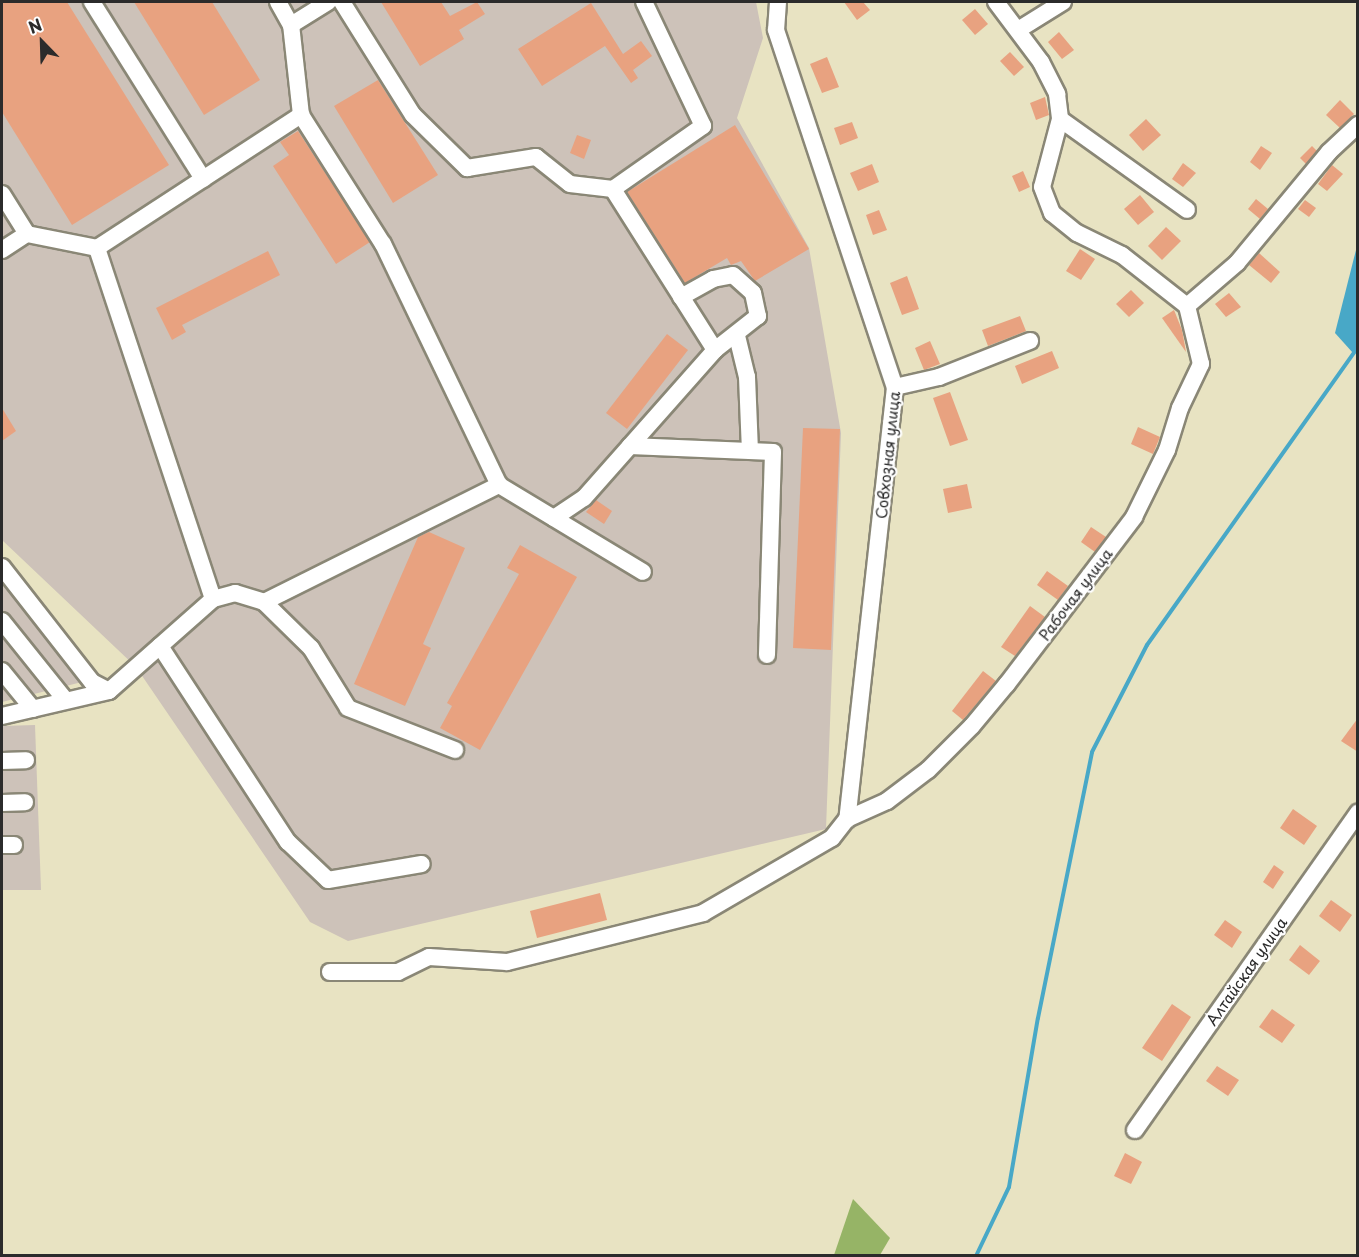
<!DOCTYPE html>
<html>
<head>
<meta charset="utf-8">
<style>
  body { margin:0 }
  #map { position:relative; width:1359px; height:1257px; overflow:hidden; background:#e8e3c2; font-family:"Playpen Sans",sans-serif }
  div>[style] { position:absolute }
  .industrial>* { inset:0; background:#cdc2b9 }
  .forest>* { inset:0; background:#96b466 }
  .water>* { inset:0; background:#48a8c7 }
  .stream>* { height:4px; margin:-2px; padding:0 2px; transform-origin:2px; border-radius:2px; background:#48a8c7 }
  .building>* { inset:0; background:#e8a280 }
  .roads { filter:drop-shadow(2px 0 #8a8776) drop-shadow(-2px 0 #8a8776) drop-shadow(0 2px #8a8776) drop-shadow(0 -2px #8a8776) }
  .minor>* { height:16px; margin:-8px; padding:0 8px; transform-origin:8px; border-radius:8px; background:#fff }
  span { translate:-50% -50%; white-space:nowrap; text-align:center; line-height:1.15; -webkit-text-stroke:4.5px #fff; paint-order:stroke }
  .street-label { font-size:15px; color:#2b2b2b }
  .frame { position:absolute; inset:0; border:3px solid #2b2b2b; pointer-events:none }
  .north { position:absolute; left:12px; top:12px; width:60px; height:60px; -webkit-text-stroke:4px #fff; paint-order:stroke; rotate:337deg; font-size:16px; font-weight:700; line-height:24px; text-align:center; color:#2b2b2b }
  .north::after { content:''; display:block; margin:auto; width:21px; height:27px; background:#2b2b2b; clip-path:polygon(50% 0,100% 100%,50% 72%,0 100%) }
</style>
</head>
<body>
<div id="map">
  <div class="industrial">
    <i style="clip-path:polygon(2px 2px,756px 2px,763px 38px,737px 118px,809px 248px,841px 433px,826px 829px,348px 941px,310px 922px,136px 667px,2px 540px)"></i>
    <i style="clip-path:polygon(2px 579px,86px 681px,2px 702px)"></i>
    <i style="clip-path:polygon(35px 725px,41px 890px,2px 890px,2px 726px)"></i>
  </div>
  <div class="forest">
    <i style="clip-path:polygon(853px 1199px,890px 1238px,880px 1255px,834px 1255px)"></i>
  </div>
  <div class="water">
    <i style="clip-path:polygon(1357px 246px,1358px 349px,1353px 353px,1335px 333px)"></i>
  </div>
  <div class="stream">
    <i style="left:976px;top:1256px;width:76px;rotate:-64.4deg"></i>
    <i style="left:1009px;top:1187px;width:171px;rotate:-80.3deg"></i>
    <i style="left:1038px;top:1018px;width:271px;rotate:-78.5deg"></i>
    <i style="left:1092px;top:752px;width:120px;rotate:-62.8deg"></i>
    <i style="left:1147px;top:645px;width:365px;rotate:-54.7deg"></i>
  </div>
  <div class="building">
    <i style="clip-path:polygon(2px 2px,67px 2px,169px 165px,72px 225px,2px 112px)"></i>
    <i style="clip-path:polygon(134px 2px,212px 2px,260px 80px,204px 115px)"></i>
    <i style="clip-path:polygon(381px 2px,441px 2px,450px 16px,477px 2px,485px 14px,459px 30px,464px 39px,420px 66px)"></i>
    <i style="clip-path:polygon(844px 2px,863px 2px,870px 10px,857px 20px)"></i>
    <i style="clip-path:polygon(591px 3px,623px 54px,641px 41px,652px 56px,633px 70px,638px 78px,631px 83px,605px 46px,542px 86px,518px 49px)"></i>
    <i style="clip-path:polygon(975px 9px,988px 24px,975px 35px,962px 20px)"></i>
    <i style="clip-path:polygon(1059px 32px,1074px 50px,1062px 59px,1048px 42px)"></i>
    <i style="clip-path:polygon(1010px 52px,1024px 67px,1014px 76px,1000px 61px)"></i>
    <i style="clip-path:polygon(827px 57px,839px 87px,822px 93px,810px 64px)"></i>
    <i style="clip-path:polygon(378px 80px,438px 175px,393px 203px,334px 106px)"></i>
    <i style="clip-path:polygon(1045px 97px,1049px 115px,1036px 120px,1030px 103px)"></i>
    <i style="clip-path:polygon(1340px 100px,1354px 114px,1340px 128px,1326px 115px)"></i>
    <i style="clip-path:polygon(1146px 119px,1161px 135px,1143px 151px,1129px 135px)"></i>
    <i style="clip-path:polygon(852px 122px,858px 138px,840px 145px,834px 128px)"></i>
    <i style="clip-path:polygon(735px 125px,809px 249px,755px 281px,741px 261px,731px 265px,727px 258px,685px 283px,627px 192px)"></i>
    <i style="clip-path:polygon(298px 131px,370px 242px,336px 264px,273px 166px,289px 155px,280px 142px)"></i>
    <i style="clip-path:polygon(577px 135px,591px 140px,584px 159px,570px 153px)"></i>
    <i style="clip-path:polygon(1261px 146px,1272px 153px,1260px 170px,1250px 162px)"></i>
    <i style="clip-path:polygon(1312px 146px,1317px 151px,1306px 164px,1300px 158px)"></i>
    <i style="clip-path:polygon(1183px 163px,1196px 173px,1183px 187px,1172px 179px)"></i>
    <i style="clip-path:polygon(872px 164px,879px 182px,858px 191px,850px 173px)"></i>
    <i style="clip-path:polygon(1332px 165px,1343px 174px,1327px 191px,1318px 184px)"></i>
    <i style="clip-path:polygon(1023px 171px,1030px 187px,1019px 192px,1012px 176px)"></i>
    <i style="clip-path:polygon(1140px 195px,1154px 212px,1138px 225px,1124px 209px)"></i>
    <i style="clip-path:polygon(1256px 199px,1268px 209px,1260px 219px,1248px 209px)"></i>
    <i style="clip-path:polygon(1305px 200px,1316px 208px,1309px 217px,1298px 209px)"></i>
    <i style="clip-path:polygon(879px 210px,887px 230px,873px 235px,866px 215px)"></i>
    <i style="clip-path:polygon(1166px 227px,1181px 241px,1162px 260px,1148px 246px)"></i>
    <i style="clip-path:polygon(1080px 249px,1095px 259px,1081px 280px,1066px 271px)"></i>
    <i style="clip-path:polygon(268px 251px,280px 275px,182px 325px,186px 332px,172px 340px,156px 308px)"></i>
    <i style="clip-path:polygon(1259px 253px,1280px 272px,1271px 283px,1249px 265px)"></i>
    <i style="clip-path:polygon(907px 276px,919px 309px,902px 315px,890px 283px)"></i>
    <i style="clip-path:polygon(1131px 290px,1144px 303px,1129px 317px,1116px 304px)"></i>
    <i style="clip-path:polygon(1229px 293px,1241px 307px,1226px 317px,1215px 304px)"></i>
    <i style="clip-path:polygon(1174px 310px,1182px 330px,1186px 352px,1162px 318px)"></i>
    <i style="clip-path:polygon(1020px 316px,1026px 331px,988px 346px,982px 330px)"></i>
    <i style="clip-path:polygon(667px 334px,688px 350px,627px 429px,606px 413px)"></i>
    <i style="clip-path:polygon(930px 341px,940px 364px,924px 370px,915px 348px)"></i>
    <i style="clip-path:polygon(1052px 351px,1059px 368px,1022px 384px,1015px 366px)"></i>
    <i style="clip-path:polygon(950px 392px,968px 440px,950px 446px,933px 398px)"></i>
    <i style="clip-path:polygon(2px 408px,16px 431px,2px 441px)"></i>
    <i style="clip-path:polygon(1138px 427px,1160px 437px,1153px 454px,1131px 444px)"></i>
    <i style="clip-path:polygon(803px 428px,840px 429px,831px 650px,793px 648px)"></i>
    <i style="clip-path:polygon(967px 484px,972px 508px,948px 513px,943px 489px)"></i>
    <i style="clip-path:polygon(596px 500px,612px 511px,604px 524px,586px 512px)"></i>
    <i style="clip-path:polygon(1091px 527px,1106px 537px,1095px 552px,1081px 542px)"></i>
    <i style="clip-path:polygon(429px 532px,465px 548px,423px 644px,431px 648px,405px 706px,354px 684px,418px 537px)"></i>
    <i style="clip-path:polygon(520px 545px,577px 577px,480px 750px,440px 728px,452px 706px,447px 703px,519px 574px,507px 568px)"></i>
    <i style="clip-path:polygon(1047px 571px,1068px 586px,1058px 600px,1037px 585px)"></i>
    <i style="clip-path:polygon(1030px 606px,1045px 617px,1015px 656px,1001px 647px)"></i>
    <i style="clip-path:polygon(983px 671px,996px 681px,963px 720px,952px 711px)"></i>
    <i style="clip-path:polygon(1358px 718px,1358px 752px,1341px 741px)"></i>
    <i style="clip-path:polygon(1293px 809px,1317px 826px,1304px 845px,1280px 828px)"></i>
    <i style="clip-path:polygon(1274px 865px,1284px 872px,1273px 889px,1263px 882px)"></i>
    <i style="clip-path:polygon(600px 893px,607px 920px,537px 938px,530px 911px)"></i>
    <i style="clip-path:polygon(1331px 900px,1352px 915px,1340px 932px,1319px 916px)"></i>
    <i style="clip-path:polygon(1225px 920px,1242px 932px,1232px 948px,1214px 935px)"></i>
    <i style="clip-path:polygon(1300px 945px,1320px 961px,1309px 975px,1289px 960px)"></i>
    <i style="clip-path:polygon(1172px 1004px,1191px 1017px,1162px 1061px,1142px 1048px)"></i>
    <i style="clip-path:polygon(1272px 1009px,1295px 1025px,1282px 1043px,1259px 1027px)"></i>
    <i style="clip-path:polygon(1217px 1066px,1239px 1080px,1228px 1096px,1206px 1081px)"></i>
    <i style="clip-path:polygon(1125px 1153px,1142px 1162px,1131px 1184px,1114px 1176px)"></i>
  </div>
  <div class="roads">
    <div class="minor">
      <i style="left:92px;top:2px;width:209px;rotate:57.9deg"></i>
      <i style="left:278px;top:2px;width:26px;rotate:61deg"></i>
      <i style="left:291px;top:25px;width:44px;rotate:-31.9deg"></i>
      <i style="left:342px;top:2px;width:133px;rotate:57.9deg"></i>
      <i style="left:413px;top:115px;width:76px;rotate:44.5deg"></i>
      <i style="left:467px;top:168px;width:70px;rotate:-9.1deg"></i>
      <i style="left:536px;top:157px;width:43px;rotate:38.5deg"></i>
      <i style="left:570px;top:184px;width:43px;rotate:6.6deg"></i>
      <i style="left:613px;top:189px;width:110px;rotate:-35deg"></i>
      <i style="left:703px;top:126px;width:137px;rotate:-115.4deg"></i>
      <i style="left:778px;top:2px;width:28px;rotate:94deg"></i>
      <i style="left:776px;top:30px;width:376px;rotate:71.6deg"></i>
      <i style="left:895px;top:387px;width:435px;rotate:96.3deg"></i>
      <i style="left:996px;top:2px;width:75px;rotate:53.1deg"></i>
      <i style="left:1041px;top:62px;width:36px;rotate:63deg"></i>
      <i style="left:1057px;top:94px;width:25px;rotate:83deg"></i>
      <i style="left:1060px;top:119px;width:70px;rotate:104.8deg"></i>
      <i style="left:1042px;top:187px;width:28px;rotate:69deg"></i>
      <i style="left:1052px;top:213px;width:32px;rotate:39deg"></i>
      <i style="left:1077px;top:233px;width:50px;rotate:26.1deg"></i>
      <i style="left:1122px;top:255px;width:83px;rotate:38.1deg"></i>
      <i style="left:1018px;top:30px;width:53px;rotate:-31.9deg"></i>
      <i style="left:301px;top:115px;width:153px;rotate:57.6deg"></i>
      <i style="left:383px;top:244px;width:267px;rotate:64.3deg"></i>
      <i style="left:499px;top:485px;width:168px;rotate:31.1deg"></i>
      <i style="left:1060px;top:119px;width:156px;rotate:35.6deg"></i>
      <i style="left:2px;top:194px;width:47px;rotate:58deg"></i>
      <i style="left:2px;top:250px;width:30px;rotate:-33deg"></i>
      <i style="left:27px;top:234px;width:71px;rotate:11.3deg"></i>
      <i style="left:681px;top:297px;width:37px;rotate:-29deg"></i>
      <i style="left:713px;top:279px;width:20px;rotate:-11deg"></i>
      <i style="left:733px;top:275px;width:27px;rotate:42deg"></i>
      <i style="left:753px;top:293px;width:24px;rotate:78deg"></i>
      <i style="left:758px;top:316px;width:55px;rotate:141.7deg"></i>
      <i style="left:737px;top:336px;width:42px;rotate:76.3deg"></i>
      <i style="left:747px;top:377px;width:74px;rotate:87.7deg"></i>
      <i style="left:895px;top:387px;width:45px;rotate:-12.8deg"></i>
      <i style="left:939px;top:377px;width:98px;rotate:-21.6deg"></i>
      <i style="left:630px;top:446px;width:143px;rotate:2.4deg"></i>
      <i style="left:773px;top:452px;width:203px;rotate:91.7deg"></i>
      <i style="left:554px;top:518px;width:36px;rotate:-34deg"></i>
      <i style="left:584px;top:498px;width:198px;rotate:-48.5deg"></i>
      <i style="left:715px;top:350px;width:191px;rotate:-122.4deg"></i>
      <i style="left:2px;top:567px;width:146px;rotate:52deg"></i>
      <i style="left:92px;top:682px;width:19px;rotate:28deg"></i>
      <i style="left:213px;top:599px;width:23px;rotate:-15deg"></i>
      <i style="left:235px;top:593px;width:30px;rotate:17deg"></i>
      <i style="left:264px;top:602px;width:66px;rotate:44.4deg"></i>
      <i style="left:311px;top:648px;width:70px;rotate:58.3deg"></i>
      <i style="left:348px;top:708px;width:115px;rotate:21.4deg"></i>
      <i style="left:264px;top:602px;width:263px;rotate:-26.5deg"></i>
      <i style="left:2px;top:621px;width:102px;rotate:51.3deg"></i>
      <i style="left:160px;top:646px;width:234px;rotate:56.9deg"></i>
      <i style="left:288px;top:842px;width:55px;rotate:43.5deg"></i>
      <i style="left:328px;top:880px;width:95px;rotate:-9.7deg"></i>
      <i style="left:2px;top:671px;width:49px;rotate:50.8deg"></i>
      <i style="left:2px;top:716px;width:110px;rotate:-13.2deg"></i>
      <i style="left:109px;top:691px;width:139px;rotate:-41.5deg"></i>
      <i style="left:213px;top:599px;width:370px;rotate:-108.3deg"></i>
      <i style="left:97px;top:248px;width:244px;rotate:-33.1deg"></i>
      <i style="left:301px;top:115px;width:91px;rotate:-96.3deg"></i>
      <i style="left:2px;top:761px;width:24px;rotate:-2deg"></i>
      <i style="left:2px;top:803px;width:23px;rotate:-2deg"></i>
      <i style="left:2px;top:845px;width:12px"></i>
      <i style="left:330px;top:972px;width:68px"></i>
      <i style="left:398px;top:972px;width:34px;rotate:-26deg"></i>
      <i style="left:429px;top:957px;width:78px;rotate:3.7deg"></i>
      <i style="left:507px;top:962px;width:202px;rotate:-14deg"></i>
      <i style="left:703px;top:913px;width:149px;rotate:-30.2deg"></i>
      <i style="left:832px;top:838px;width:24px;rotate:-52deg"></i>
      <i style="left:847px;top:819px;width:44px;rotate:-24.2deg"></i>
      <i style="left:887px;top:801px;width:51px;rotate:-37.1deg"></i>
      <i style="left:928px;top:770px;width:62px;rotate:-45deg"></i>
      <i style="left:972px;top:726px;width:55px;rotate:-50.2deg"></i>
      <i style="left:1007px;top:684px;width:210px;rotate:-52.7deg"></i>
      <i style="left:1134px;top:517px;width:75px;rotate:-63.8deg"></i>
      <i style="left:1167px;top:450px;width:44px;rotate:-72.8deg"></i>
      <i style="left:1180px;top:408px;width:49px;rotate:-64.5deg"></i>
      <i style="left:1201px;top:364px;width:60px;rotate:-103.6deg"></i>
      <i style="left:1187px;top:306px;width:66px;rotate:-40.7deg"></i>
      <i style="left:1237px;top:263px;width:144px;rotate:-50.3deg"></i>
      <i style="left:1329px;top:152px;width:40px;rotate:-43deg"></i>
      <i style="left:1135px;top:1130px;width:388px;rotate:-54.9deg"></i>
    </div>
  </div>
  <div class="street-label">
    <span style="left:887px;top:455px;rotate:-84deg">Совхозная улица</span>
    <span style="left:1075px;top:594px;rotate:-53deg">Рабочая улица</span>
    <span style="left:1246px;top:971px;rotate:-55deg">Алтайская улица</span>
  </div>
  <div class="frame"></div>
  <div class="north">N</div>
</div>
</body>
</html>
